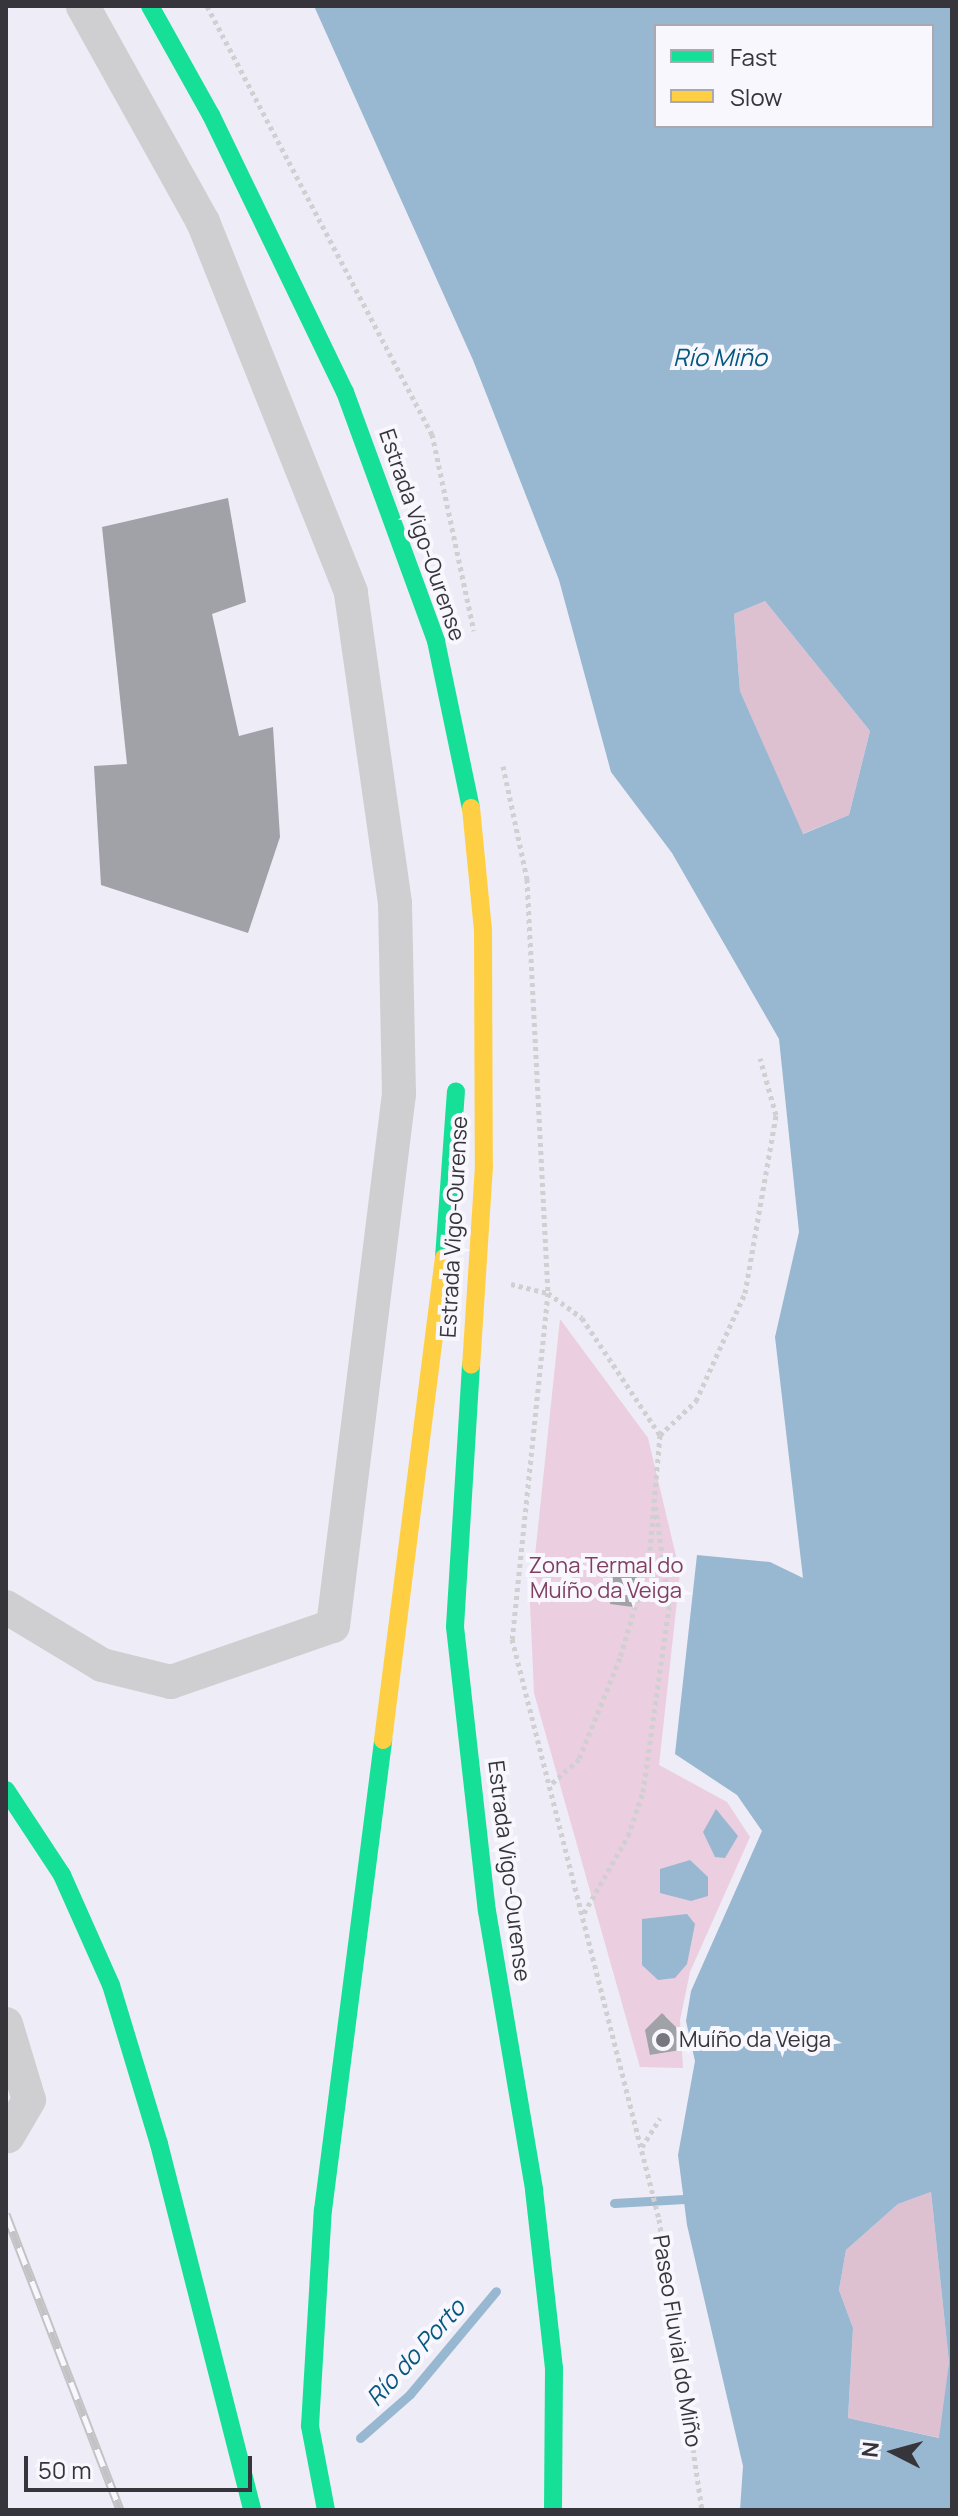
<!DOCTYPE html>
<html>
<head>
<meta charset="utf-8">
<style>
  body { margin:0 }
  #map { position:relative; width:958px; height:2516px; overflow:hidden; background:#eeecf6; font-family:Manrope,sans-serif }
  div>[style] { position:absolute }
  .green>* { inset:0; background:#ebcedf }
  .forest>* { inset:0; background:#ddc1d1 }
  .water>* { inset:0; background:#98b7d0 }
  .stream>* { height:9px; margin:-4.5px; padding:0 4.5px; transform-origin:4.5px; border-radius:4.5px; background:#98b7d0 }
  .building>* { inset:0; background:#a1a1a8 }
  .path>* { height:5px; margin-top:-2.5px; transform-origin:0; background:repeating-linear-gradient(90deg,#d0d0d2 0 4px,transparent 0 8px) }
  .street>* { height:34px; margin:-17px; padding:0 17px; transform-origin:17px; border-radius:17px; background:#cfcfd2 }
  .fast>* { height:18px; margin:-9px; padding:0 9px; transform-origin:9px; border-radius:9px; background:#16e098 }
  .slow>* { height:18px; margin:-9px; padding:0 9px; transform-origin:9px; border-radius:9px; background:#ffcf43 }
  .rail>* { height:9px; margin-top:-4.5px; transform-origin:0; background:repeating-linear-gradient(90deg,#f8f7fe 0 18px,#c3c2c5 0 36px); box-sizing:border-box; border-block:2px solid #c3c2c5 }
  .dots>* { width:22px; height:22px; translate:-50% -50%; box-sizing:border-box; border:4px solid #f8f7fe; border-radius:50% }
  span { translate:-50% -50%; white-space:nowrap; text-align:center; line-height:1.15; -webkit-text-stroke:8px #f8f7fe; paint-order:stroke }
  .street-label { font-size:22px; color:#37353c }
  .park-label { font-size:22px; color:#7f3f5f }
  .poi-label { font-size:22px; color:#37353c }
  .left { translate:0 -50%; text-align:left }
  .water-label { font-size:24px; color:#045880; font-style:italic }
  .frame { position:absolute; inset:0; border:8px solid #37353c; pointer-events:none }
  .legend { position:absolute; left:654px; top:24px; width:280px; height:104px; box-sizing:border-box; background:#f8f7fe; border:2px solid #aba9b0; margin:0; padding:10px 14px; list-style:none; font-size:24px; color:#37353c }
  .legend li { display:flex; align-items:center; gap:16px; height:40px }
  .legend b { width:40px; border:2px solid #aba9b0 }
  .north { position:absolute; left:854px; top:2412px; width:80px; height:80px; -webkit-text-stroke:6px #f8f7fe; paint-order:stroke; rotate:276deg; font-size:22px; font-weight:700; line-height:32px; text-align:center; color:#37353c }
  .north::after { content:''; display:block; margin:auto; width:28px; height:36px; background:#37353c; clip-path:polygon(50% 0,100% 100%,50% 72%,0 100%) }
  .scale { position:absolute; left:24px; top:2456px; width:228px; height:36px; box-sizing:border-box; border:4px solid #37353c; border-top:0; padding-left:10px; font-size:24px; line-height:28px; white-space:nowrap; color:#37353c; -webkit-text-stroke:6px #f8f7fe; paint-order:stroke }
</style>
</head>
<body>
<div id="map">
  <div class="green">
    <i style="clip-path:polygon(evenodd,560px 1319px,648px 1438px,680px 1573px,659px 1765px,727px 1802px,750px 1837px,690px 1972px,680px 2020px,683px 2068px,640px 2067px,534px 1693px,530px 1603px,560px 1319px,666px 2016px,676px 2027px,681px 2050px,651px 2055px,657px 2018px,666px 2016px)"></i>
  </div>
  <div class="forest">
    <i style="clip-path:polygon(765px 601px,870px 731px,849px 815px,802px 834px,740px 691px,734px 614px)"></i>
    <i style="clip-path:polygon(931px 2192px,949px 2362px,940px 2438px,848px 2418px,853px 2328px,839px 2290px,846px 2250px,898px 2204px)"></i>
  </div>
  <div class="water">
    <i style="clip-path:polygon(evenodd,314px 6px,952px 6px,952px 2510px,740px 2510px,743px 2466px,687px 2225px,678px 2155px,695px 2061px,686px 2021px,691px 1991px,762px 1831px,737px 1795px,675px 1754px,697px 1555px,770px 1562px,803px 1578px,775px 1337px,799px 1232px,779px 1039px,672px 853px,611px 772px,559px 580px,473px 360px,314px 6px,656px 26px,932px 26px,932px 126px,656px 126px,656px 26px,314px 6px,765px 601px,870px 731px,849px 815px,803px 834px,740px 691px,734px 614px,765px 601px,314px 6px,931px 2192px,949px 2362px,939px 2438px,848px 2418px,853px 2328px,839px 2290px,846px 2250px,898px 2204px,931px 2192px)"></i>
    <i style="clip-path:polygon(716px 1809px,738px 1836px,725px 1858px,715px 1857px,703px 1832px)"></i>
    <i style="clip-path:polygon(690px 1860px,708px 1877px,708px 1896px,691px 1901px,660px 1893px,660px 1869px)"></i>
    <i style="clip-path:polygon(687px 1914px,695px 1924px,687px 1964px,675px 1978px,658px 1980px,642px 1965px,642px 1919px)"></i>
  </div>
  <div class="stream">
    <i style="left:614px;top:2203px;width:70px;rotate:-3.3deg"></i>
    <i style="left:360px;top:2438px;width:67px;rotate:-41.3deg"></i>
    <i style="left:410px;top:2394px;width:134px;rotate:-50.1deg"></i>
  </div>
  <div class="building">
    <i style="clip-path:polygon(228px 498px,246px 602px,212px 614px,239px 736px,273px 727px,280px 837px,248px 933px,101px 885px,94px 766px,127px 764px,102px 527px)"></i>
    <i style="clip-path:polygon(614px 1564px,638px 1567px,633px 1607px,610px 1604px)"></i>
    <i style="clip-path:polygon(662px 2013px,676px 2027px,681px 2050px,650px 2055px,645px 2030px)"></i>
  </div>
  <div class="path">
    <i style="left:207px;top:6px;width:484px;rotate:62.3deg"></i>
    <i style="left:432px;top:434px;width:201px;rotate:78deg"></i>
    <i style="left:503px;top:766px;width:116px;rotate:78deg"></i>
    <i style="left:527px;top:879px;width:415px;rotate:87.1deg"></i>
    <i style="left:548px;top:1293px;width:348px;rotate:95.9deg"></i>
    <i style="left:512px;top:1639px;width:598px;rotate:75.78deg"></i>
    <i style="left:659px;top:2219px;width:294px;rotate:81.6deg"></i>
    <i style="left:511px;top:1284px;width:38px;rotate:14deg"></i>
    <i style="left:548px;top:1293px;width:42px;rotate:36.3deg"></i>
    <i style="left:582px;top:1318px;width:141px;rotate:56.3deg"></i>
    <i style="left:660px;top:1435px;width:125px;rotate:95deg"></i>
    <i style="left:649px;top:1560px;width:102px;rotate:106.5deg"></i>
    <i style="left:620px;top:1658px;width:109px;rotate:112.1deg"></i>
    <i style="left:579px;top:1759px;width:39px;rotate:138deg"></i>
    <i style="left:660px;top:1435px;width:50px;rotate:-43.4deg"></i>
    <i style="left:696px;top:1401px;width:119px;rotate:-65.6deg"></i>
    <i style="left:745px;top:1293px;width:181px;rotate:-80.1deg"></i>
    <i style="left:776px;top:1115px;width:59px;rotate:-105.7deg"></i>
    <i style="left:584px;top:1913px;width:89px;rotate:-60.3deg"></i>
    <i style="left:628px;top:1836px;width:46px;rotate:-71.2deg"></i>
    <i style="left:643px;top:1792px;width:188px;rotate:-82deg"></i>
    <i style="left:669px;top:1606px;width:103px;rotate:-97.8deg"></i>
    <i style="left:642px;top:2147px;width:34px;rotate:-58deg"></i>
  </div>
  <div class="street">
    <i style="left:6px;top:1607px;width:112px;rotate:31.1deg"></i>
    <i style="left:102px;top:1665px;width:71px;rotate:13.8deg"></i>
    <i style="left:171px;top:1682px;width:171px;rotate:-19.1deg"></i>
    <i style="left:333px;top:1626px;width:536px;rotate:-82.93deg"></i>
    <i style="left:399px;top:1094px;width:191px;rotate:-91.2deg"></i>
    <i style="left:395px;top:903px;width:314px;rotate:-98.1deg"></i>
    <i style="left:351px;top:592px;width:399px;rotate:-111.8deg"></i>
    <i style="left:203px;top:222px;width:247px;rotate:-119.1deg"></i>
    <i style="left:6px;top:2024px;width:79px;rotate:73.2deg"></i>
    <i style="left:29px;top:2100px;width:42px;rotate:120.3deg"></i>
  </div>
  <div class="fast">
    <i style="left:150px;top:6px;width:125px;rotate:60.8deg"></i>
    <i style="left:211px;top:115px;width:308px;rotate:64.2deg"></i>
    <i style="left:345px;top:392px;width:265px;rotate:69.9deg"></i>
    <i style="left:436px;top:641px;width:171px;rotate:78.2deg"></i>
    <i style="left:444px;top:1258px;width:167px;rotate:-85.9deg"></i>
    <i style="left:471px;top:1365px;width:262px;rotate:93.5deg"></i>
    <i style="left:455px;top:1627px;width:286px;rotate:83.6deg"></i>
    <i style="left:487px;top:1911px;width:283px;rotate:80.4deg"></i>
    <i style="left:534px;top:2190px;width:179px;rotate:83.6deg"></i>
    <i style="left:554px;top:2368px;width:142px;rotate:90.4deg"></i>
    <i style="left:6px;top:1790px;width:102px;rotate:56.6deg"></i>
    <i style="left:62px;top:1875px;width:120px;rotate:66deg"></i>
    <i style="left:111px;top:1985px;width:166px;rotate:73.2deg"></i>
    <i style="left:159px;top:2144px;width:378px;rotate:75.7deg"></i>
    <i style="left:326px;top:2510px;width:86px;rotate:-100.8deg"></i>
    <i style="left:310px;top:2426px;width:216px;rotate:-86.6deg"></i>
    <i style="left:323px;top:2210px;width:474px;rotate:-82.7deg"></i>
  </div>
  <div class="slow">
    <i style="left:471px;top:808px;width:123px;rotate:84.4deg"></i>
    <i style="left:483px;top:930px;width:236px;rotate:89.8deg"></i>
    <i style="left:484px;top:1166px;width:199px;rotate:93.7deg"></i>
    <i style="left:383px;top:1740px;width:486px;rotate:-82.8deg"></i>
  </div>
  <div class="rail">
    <i style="left:6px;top:2214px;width:317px;rotate:68.9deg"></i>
  </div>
  <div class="dots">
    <i style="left:663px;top:2040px;background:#77757d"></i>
  </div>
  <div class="street-label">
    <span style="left:422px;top:535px;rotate:71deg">Estrada Vigo-Ourense</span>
    <span style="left:454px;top:1227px;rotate:-87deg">Estrada Vigo-Ourense</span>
    <span style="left:509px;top:1871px;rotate:83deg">Estrada Vigo-Ourense</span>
    <span style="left:677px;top:2341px;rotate:81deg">Paseo Fluvial do Miño</span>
  </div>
  <div class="park-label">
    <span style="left:606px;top:1578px">Zona Termal do<br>Muíño da Veiga</span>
  </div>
  <div class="poi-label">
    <span class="left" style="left:679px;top:2040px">Muíño da Veiga</span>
  </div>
  <div class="water-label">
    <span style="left:720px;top:357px">Río Miño</span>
    <span style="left:415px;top:2352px;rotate:-48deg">Río do Porto</span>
  </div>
  <div class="frame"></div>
  <ul class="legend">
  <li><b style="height:10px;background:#16e098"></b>Fast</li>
  <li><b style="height:10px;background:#ffcf43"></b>Slow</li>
  </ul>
  <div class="north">N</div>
  <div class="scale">50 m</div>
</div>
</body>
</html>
